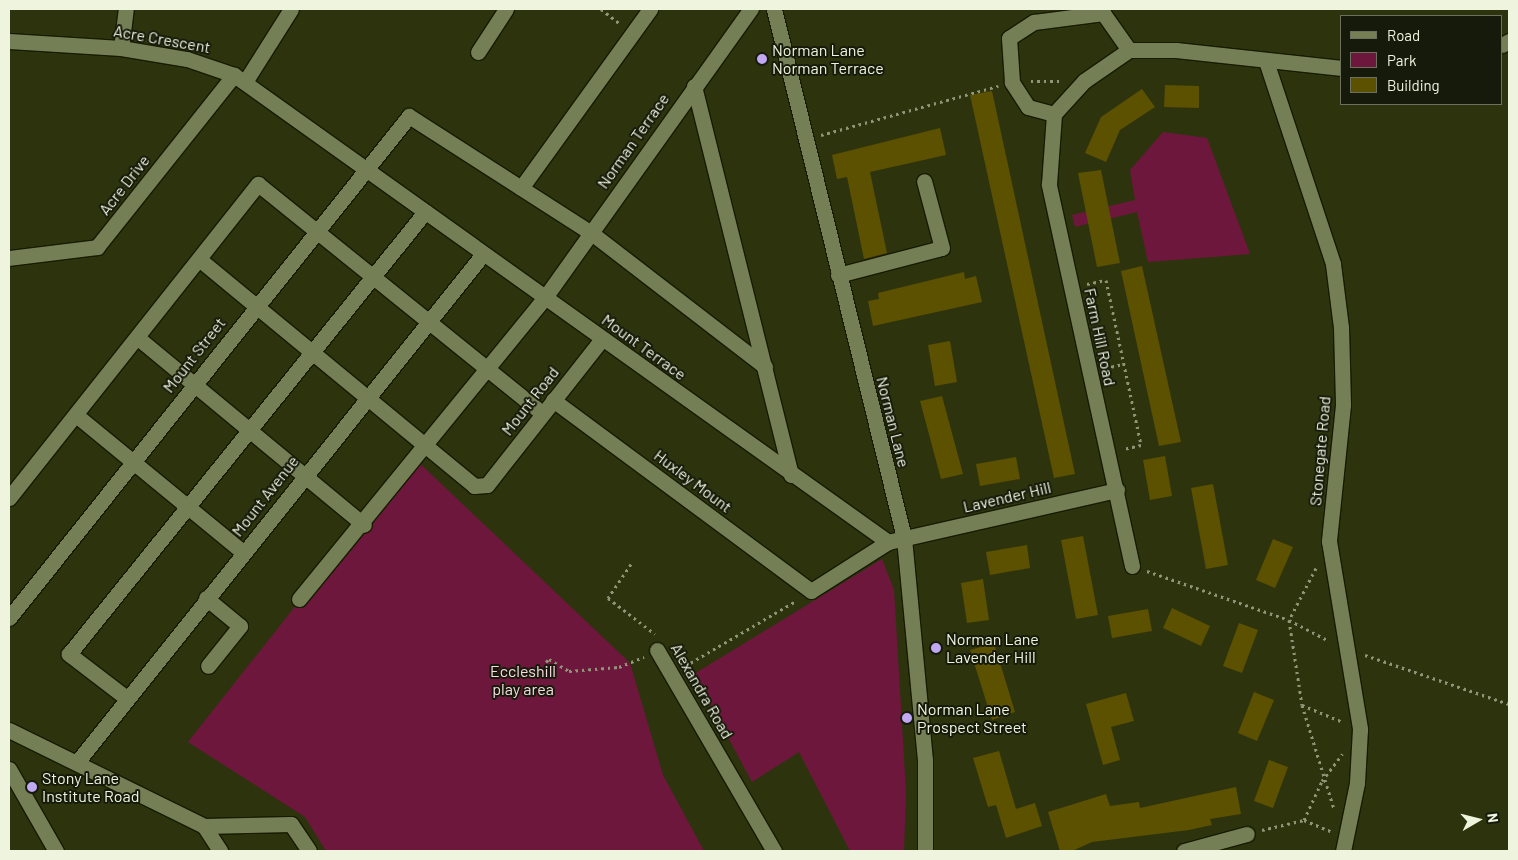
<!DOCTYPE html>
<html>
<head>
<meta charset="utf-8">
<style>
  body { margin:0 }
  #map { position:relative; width:1518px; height:860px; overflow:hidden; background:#2d340d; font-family:Barlow,sans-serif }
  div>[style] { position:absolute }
  .green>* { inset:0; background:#6e173d }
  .building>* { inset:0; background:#5c5001 }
  .path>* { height:3px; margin-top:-1.5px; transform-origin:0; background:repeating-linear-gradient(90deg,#8f9577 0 2.5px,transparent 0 6.5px) }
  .roads { filter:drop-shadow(1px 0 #161b01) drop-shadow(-1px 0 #161b01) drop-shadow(0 1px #161b01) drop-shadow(0 -1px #161b01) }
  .minor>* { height:15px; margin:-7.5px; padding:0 7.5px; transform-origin:7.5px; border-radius:7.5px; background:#757f56 }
  .dots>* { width:14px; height:14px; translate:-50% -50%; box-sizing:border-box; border:2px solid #161a0a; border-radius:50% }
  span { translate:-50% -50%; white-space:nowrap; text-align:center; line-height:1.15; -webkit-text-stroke:4px #161a0a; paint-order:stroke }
  .street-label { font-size:16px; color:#eef4de }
  .poi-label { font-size:16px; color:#eef4de }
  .left { translate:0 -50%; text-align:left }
  .park-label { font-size:16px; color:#fadbe4 }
  .frame { position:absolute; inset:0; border:10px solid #eef4de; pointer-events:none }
  .legend { position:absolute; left:1340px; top:15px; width:162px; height:90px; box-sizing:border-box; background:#161a0a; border:1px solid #6c715f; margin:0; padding:6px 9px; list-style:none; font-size:15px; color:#eef4de }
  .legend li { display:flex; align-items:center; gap:10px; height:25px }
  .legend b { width:25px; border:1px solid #6c715f }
  .north { position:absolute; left:1453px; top:795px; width:50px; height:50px; -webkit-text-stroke:4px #161a0a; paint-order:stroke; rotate:82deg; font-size:14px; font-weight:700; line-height:20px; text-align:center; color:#eef4de }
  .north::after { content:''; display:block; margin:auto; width:18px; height:22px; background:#eef4de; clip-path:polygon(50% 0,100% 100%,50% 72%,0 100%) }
</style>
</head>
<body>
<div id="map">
  <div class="green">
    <i style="clip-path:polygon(1163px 132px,1207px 138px,1250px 254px,1148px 262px,1137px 212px,1075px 227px,1072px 215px,1135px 200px,1130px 170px)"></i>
    <i style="clip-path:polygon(413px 457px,630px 663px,663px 775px,704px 851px,326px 851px,305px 817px,188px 742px)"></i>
    <i style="clip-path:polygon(882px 559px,894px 590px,906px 792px,904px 851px,850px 851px,799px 752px,752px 782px,694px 674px)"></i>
  </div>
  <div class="building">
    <i style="clip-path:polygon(1165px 85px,1199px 86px,1199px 108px,1164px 107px)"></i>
    <i style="clip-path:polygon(1142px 89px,1155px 107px,1120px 130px,1106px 162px,1085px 153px,1101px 117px)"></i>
    <i style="clip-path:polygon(992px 91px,1075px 474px,1054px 478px,970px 95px)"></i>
    <i style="clip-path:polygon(940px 128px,946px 155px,870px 172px,887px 253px,864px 259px,847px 177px,837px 179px,832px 155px)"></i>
    <i style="clip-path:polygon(1101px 170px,1120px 263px,1097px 267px,1078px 173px)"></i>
    <i style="clip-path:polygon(1142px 266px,1181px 442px,1159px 446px,1121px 271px)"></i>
    <i style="clip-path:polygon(964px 272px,965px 279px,976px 276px,982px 302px,873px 326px,868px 301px,879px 299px,878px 293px)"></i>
    <i style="clip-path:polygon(950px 341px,957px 382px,935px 386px,928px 345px)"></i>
    <i style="clip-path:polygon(942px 396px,963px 474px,941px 479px,920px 401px)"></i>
    <i style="clip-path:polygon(1165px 456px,1172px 496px,1150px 500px,1143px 460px)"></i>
    <i style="clip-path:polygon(1016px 457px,1020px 479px,980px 486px,976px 464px)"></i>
    <i style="clip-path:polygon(1213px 484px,1228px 565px,1206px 569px,1191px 488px)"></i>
    <i style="clip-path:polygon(1083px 536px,1098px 615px,1076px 619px,1061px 540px)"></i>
    <i style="clip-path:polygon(1273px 539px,1293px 547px,1275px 588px,1256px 580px)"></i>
    <i style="clip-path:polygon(1027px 545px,1030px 568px,990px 575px,986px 552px)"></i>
    <i style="clip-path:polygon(983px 579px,989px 620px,967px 623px,961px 583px)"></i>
    <i style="clip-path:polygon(1172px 608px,1210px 626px,1201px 646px,1163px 628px)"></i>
    <i style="clip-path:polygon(1148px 609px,1152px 631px,1112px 638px,1108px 616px)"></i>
    <i style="clip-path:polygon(1239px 623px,1258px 630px,1242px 673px,1223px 666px)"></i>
    <i style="clip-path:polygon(994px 643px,1015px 712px,992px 720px,970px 650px)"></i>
    <i style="clip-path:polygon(1254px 692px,1274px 700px,1257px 741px,1238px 733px)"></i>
    <i style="clip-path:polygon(1126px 693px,1134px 721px,1111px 727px,1120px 760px,1103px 765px,1086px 704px)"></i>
    <i style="clip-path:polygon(999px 751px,1016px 809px,1035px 803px,1042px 826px,1006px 838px,996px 805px,988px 807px,973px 758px)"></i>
    <i style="clip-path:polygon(1269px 760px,1288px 767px,1273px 808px,1254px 801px)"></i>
    <i style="clip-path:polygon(1236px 787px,1241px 814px,1210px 819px,1212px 825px,1189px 830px,1092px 842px,1072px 851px,1060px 851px,1048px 812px,1106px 794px,1110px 806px,1139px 802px,1140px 808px)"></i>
  </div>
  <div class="path">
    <i style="left:601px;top:9px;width:24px;rotate:38deg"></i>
    <i style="left:1031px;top:81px;width:32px"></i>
    <i style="left:821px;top:135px;width:184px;rotate:-15.5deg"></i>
    <i style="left:1087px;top:284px;width:19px;rotate:-12deg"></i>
    <i style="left:1106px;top:280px;width:169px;rotate:78deg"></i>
    <i style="left:1141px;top:445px;width:18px;rotate:167deg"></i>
    <i style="left:1105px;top:368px;width:19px;rotate:-12deg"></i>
    <i style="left:631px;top:564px;width:41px;rotate:124.1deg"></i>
    <i style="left:608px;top:598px;width:59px;rotate:37.5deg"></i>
    <i style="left:1316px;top:568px;width:59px;rotate:117.4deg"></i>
    <i style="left:1289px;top:620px;width:86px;rotate:81.3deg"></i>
    <i style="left:1302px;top:705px;width:109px;rotate:72.9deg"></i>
    <i style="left:1147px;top:571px;width:150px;rotate:19deg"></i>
    <i style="left:1289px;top:620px;width:45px;rotate:27.7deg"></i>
    <i style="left:1365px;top:655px;width:152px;rotate:18.8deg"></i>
    <i style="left:546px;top:662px;width:4px;rotate:-45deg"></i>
    <i style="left:549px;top:659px;width:23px;rotate:31deg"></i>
    <i style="left:569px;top:671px;width:50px;rotate:-4.6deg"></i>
    <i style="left:619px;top:667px;width:27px;rotate:-22deg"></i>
    <i style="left:685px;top:666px;width:129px;rotate:-30.4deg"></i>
    <i style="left:1302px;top:705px;width:44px;rotate:22.5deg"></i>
    <i style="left:1304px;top:820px;width:43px;rotate:-65.2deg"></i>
    <i style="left:1322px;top:781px;width:34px;rotate:-53deg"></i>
    <i style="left:1262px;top:830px;width:43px;rotate:-13.4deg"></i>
    <i style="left:1304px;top:820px;width:30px;rotate:23deg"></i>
  </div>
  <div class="roads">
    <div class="minor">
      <i style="left:774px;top:9px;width:545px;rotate:76.19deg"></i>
      <i style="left:904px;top:538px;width:223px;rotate:84.6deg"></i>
      <i style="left:925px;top:760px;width:91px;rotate:90deg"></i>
      <i style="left:9px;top:41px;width:112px;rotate:3.6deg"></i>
      <i style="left:121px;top:48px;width:67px;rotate:9.5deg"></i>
      <i style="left:187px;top:59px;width:50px;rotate:18.8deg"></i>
      <i style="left:234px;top:75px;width:804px;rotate:35.53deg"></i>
      <i style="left:888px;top:542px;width:235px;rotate:-12.8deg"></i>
      <i style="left:1502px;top:45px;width:8px;rotate:-30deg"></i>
      <i style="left:121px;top:48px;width:39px;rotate:-83deg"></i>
      <i style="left:478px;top:52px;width:51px;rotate:-56.9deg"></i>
      <i style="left:1266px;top:61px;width:214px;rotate:71.7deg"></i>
      <i style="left:1333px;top:264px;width:64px;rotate:82.8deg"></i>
      <i style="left:1341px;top:327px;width:78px;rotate:88.5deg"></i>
      <i style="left:1343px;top:405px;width:137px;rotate:95.9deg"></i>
      <i style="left:1329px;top:541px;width:191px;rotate:80.6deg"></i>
      <i style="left:1360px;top:729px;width:54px;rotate:93.2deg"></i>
      <i style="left:1357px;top:783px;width:69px;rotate:101.6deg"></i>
      <i style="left:245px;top:82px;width:86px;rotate:-57.8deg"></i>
      <i style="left:694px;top:86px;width:401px;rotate:76deg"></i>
      <i style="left:1054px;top:114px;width:27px;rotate:-165deg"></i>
      <i style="left:1028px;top:107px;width:30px;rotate:-123deg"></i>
      <i style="left:1012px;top:82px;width:44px;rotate:-93.9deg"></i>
      <i style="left:1009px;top:38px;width:30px;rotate:-33deg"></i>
      <i style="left:1034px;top:22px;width:70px;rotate:-7.4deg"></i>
      <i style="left:1103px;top:13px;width:45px;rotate:54.9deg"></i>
      <i style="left:521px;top:188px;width:221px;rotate:-54.2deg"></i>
      <i style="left:9px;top:258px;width:89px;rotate:-7.1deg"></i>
      <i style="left:97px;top:247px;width:220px;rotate:-51.5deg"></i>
      <i style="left:199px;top:259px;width:357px;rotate:39.5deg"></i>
      <i style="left:474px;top:486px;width:13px;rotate:-4deg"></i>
      <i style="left:487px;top:485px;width:186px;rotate:-51.8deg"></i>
      <i style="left:838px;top:275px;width:107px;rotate:-14.6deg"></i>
      <i style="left:942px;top:248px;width:69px;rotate:-105deg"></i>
      <i style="left:138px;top:338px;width:293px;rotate:39.6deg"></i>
      <i style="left:553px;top:400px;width:321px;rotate:36.5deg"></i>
      <i style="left:811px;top:591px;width:91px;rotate:-32.5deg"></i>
      <i style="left:76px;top:415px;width:216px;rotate:39.4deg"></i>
      <i style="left:9px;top:498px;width:401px;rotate:-51.6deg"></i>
      <i style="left:258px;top:184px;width:365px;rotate:38.9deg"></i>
      <i style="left:1132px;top:566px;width:391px;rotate:-102.3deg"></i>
      <i style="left:1049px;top:184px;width:70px;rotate:-85.9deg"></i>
      <i style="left:1054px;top:114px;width:45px;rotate:-47.7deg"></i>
      <i style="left:1084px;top:81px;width:55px;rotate:-34.6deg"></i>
      <i style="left:1129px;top:50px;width:47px"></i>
      <i style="left:1176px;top:50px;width:167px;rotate:6.2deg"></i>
      <i style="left:206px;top:598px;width:44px;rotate:39.5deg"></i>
      <i style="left:240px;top:626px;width:51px;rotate:128.7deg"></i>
      <i style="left:299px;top:599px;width:391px;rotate:-50.8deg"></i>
      <i style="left:546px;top:296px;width:353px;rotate:-54.5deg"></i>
      <i style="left:9px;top:618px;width:642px;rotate:-51.45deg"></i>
      <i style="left:409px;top:116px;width:215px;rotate:32.7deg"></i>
      <i style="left:590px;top:232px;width:221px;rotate:37.6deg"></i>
      <i style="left:657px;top:650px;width:233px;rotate:59.8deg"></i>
      <i style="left:125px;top:697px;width:71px;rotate:-142.5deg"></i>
      <i style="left:69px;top:654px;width:568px;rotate:-51.15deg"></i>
      <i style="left:9px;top:730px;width:217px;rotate:26.2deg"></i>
      <i style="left:204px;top:826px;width:30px;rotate:57deg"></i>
      <i style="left:78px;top:761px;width:649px;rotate:-51.38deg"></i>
      <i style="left:9px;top:769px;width:95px;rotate:60.2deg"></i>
      <i style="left:204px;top:826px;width:87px;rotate:-1.3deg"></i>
      <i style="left:291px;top:824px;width:32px;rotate:56deg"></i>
      <i style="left:1184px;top:851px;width:65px;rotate:-15.1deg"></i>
    </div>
  </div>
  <div class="dots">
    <i style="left:762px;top:59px;background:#c1a8f3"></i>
    <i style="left:936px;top:648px;background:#c1a8f3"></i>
    <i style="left:907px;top:718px;background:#c1a8f3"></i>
    <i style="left:32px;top:787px;background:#c1a8f3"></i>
  </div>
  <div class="street-label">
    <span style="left:162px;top:39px;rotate:10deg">Acre Crescent</span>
    <span style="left:633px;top:141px;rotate:-55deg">Norman Terrace</span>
    <span style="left:124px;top:185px;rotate:-52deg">Acre Drive</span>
    <span style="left:1100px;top:337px;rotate:78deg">Farm Hill Road</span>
    <span style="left:644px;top:347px;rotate:36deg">Mount Terrace</span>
    <span style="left:194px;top:355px;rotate:-52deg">Mount Street</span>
    <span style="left:530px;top:401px;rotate:-52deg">Mount Road</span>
    <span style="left:893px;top:422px;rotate:76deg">Norman Lane</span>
    <span style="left:1320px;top:451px;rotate:-85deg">Stonegate Road</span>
    <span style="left:693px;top:481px;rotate:37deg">Huxley Mount</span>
    <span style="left:265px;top:496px;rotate:-52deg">Mount Avenue</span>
    <span style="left:1007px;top:497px;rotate:-13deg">Lavender Hill</span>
    <span style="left:702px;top:691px;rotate:60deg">Alexandra Road</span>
  </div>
  <div class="poi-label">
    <span class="left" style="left:772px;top:59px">Norman Lane<br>Norman Terrace</span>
    <span class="left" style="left:946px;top:648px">Norman Lane<br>Lavender Hill</span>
    <span class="left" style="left:917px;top:718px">Norman Lane<br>Prospect Street</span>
    <span class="left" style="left:42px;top:787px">Stony Lane<br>Institute Road</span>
  </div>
  <div class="park-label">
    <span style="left:523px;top:680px">Eccleshill<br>play area</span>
  </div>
  <div class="frame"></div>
  <ul class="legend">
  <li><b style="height:6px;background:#757f56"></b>Road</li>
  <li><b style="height:14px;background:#6e173d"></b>Park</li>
  <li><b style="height:14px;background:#5c5001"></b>Building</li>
  </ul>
  <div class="north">N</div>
</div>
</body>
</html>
